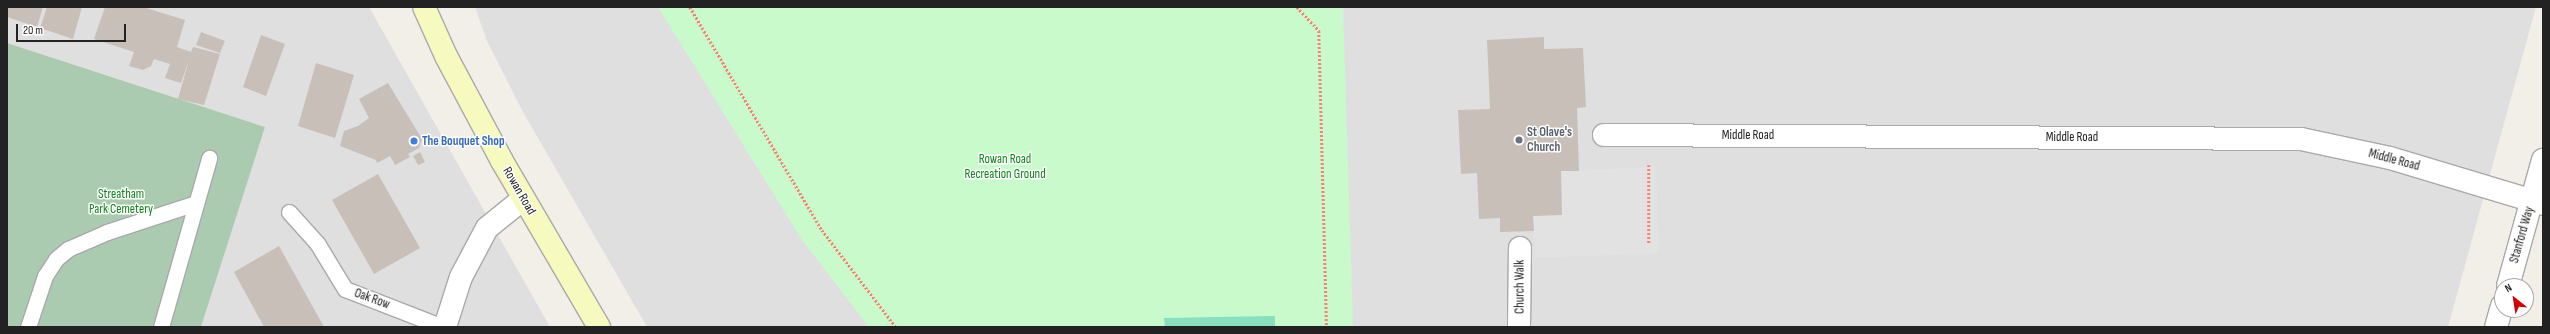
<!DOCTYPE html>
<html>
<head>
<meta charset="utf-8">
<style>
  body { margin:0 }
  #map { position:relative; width:2550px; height:334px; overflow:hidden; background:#f2efe9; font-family:"Sofia Sans Condensed",sans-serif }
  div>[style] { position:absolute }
  .residential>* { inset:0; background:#e0dfdf }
  .cemetery>* { inset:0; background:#aacbaf }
  .park>* { inset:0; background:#c8facc }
  .pitch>* { inset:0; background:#88e0be }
  .parking>* { inset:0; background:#e2e2e2 }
  .building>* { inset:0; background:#c7bfb8 }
  .path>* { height:2.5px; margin-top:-1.25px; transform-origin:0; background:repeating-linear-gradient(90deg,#fa8072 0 2px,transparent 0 4px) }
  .roads { filter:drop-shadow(1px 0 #a9a9a9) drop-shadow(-1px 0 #a9a9a9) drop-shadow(0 1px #a9a9a9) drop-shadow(0 -1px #a9a9a9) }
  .service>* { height:15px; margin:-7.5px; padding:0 7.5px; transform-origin:7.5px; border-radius:7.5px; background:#fff }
  .minor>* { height:22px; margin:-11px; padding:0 11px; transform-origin:11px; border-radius:11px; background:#fff }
  .secondary>* { height:22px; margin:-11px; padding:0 11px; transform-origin:11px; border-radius:11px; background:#f7fabf }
  .dots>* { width:11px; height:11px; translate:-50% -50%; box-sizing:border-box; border:2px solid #fff; border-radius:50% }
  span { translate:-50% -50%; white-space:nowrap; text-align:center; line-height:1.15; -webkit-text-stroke:3px #fff; paint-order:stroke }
  .worship-label { font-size:13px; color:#5b616d; font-weight:700 }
  .left { translate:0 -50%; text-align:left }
  .street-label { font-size:13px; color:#222 }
  .shop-label { font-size:13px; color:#366cbe; font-weight:700 }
  .park-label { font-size:13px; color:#0c8416 }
  .frame { position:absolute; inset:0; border:8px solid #222; pointer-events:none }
  .north { position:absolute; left:2494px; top:278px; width:40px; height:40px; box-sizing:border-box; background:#fff; border:1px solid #a7a7a7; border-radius:50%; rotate:330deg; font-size:11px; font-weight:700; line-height:16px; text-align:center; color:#222 }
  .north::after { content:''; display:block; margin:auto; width:14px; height:18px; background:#d40000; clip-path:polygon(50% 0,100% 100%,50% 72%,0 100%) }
  .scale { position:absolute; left:16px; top:24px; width:110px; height:18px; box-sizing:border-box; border:2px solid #222; border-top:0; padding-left:5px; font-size:12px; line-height:14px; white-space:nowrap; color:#222; -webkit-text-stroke:3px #fff; paint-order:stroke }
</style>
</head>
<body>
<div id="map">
  <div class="residential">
    <i style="clip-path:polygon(7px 7px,369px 7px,550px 327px,201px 327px,265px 127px,7px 43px)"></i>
    <i style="clip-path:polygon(475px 7px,2536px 7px,2448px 327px,647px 327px,523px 112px,487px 41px)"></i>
  </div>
  <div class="cemetery">
    <i style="clip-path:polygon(7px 43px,265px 127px,201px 327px,7px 327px)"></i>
  </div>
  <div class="park">
    <i style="clip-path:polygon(658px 7px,1343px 7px,1353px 327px,869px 327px,802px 240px)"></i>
  </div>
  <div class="pitch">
    <i style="clip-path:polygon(1275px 316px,1275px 327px,1165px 327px,1164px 318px)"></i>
  </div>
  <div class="parking">
    <i style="clip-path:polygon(1656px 167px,1659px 253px,1535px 258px,1533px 216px,1562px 215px,1561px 171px)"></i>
  </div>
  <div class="building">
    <i style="clip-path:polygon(7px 7px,43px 7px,37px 27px,7px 17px)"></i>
    <i style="clip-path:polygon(47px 7px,82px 7px,73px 39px,40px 28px)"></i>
    <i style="clip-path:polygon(105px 7px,143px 7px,185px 20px,177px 47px,191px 52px,193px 47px,220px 54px,204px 105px,178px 99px,189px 60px,181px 83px,165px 78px,170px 64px,154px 59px,151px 66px,143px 70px,129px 66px,134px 52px,94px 39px)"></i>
    <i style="clip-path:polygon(201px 32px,225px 41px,220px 53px,196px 45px)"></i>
    <i style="clip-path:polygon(261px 35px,285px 44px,266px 96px,243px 87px)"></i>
    <i style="clip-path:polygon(1544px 37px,1544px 49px,1583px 48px,1586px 107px,1577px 108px,1579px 171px,1561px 171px,1562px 215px,1533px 216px,1534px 231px,1500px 232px,1500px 218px,1479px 219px,1477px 173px,1461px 174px,1458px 110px,1490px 109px,1487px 40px)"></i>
    <i style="clip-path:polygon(316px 63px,354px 75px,335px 138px,298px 126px)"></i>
    <i style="clip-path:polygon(388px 83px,422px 139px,419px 148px,408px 154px,410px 157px,395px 165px,390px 156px,377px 163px,376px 160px,340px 146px,344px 131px,358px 126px,369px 118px,359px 99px)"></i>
    <i style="clip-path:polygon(420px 152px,425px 162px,418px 165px,413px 156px)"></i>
    <i style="clip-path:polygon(378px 174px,420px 248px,374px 274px,332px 200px)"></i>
    <i style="clip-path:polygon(279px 246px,324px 327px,264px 327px,234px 272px)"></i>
  </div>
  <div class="path">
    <i style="left:690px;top:7px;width:259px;rotate:59.4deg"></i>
    <i style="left:822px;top:230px;width:122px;rotate:52.7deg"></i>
    <i style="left:1297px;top:7px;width:33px;rotate:47deg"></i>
    <i style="left:1319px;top:31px;width:296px;rotate:88.5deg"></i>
    <i style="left:1649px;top:165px;width:78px;rotate:90deg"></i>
  </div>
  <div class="roads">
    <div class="service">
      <i style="left:289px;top:212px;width:42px;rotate:47.9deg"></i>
      <i style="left:317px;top:243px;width:54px;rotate:58.7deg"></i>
      <i style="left:345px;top:289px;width:105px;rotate:21.2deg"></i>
      <i style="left:28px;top:327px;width:54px;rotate:-71.6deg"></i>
      <i style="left:45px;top:276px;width:20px;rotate:-57deg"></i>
      <i style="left:56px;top:259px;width:16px;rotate:-40deg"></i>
      <i style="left:68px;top:249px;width:43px;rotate:-23.6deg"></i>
      <i style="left:107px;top:232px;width:94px;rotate:-18deg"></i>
      <i style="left:161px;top:327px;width:176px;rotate:-74.1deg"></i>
    </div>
    <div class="minor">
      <i style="left:1604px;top:135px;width:697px;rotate:0.33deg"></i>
      <i style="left:2301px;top:139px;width:91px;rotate:12.1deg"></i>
      <i style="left:2390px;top:158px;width:160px;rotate:16.7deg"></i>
      <i style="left:2508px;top:286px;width:131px;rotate:-74.5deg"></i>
      <i style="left:445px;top:327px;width:52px;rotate:-72.3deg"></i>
      <i style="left:461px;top:277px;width:55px;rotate:-62deg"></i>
      <i style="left:487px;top:228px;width:46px;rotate:-38.9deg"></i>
      <i style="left:1519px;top:327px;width:79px;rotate:-89.3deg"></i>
      <i style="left:2496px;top:327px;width:22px;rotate:-74deg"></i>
    </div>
    <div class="secondary">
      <i style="left:424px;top:7px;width:54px;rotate:65.8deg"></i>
      <i style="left:446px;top:56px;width:119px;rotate:61.9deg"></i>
      <i style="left:502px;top:161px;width:192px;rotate:59.7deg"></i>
    </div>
  </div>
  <div class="dots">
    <i style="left:1519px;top:140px;background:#6b7280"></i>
    <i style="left:414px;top:141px;background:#3f7fe0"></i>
  </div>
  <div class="worship-label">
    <span class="left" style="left:1527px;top:140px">St Olave's<br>Church</span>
  </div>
  <div class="street-label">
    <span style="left:1748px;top:135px">Middle Road</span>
    <span style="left:2072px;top:137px">Middle Road</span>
    <span style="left:2394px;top:160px;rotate:15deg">Middle Road</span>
    <span style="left:519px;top:191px;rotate:60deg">Rowan Road</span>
    <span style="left:2522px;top:235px;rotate:-74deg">Stanford Way</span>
    <span style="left:1520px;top:287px;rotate:-90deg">Church Walk</span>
    <span style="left:372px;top:299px;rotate:20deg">Oak Row</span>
  </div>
  <div class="shop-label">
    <span class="left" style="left:422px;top:141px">The Bouquet Shop</span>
  </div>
  <div class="park-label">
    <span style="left:1005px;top:167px">Rowan Road<br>Recreation Ground</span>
    <span style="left:121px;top:202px">Streatham<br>Park Cemetery</span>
  </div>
  <div class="frame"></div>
  <div class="north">N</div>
  <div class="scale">20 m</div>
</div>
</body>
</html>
